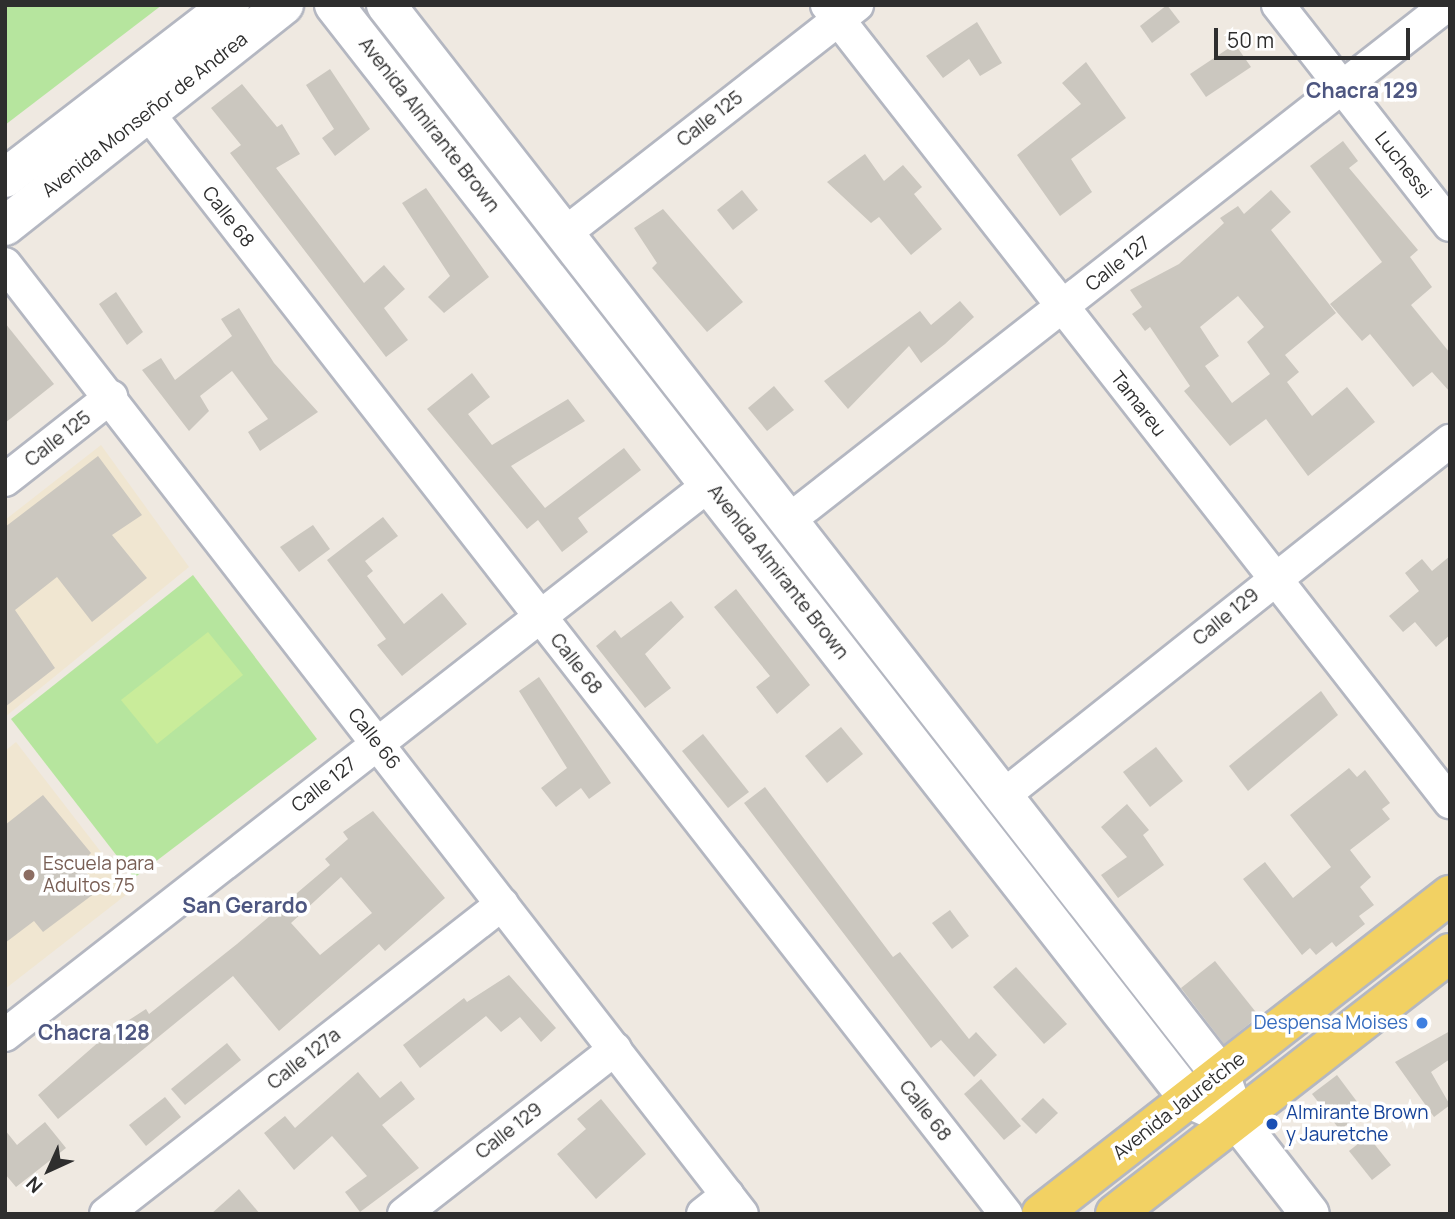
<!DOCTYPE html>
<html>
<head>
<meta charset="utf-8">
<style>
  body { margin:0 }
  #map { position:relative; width:1455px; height:1219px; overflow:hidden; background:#efe9e1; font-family:Manrope,sans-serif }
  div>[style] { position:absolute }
  .education>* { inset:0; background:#f0e6d1 }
  .green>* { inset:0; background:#b6e59e }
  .pitch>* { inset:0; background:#c9ec9a }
  .building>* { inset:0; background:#cbc7bf }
  .roads { filter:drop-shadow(2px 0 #b4b7c1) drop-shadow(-2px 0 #b4b7c1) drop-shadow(0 2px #b4b7c1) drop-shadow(0 -2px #b4b7c1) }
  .street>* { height:32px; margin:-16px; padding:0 16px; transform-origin:16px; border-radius:16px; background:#fff }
  .secondary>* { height:38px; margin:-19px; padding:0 19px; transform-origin:19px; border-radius:19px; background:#fff }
  .primary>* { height:38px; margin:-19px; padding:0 19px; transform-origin:19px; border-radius:19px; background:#f2d163 }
  .dots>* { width:19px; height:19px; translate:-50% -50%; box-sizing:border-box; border:4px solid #fff; border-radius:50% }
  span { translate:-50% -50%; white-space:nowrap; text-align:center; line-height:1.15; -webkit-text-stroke:7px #fff; paint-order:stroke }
  .street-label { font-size:19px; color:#2e2e2e }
  .education-label { font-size:19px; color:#785e54 }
  .left { translate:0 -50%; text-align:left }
  .shop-label { font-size:19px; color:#366cbe }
  .right { translate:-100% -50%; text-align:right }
  .transit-label { font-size:19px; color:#164399 }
  .neighbourhood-label { font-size:21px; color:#4d5680; font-weight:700 }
  .frame { position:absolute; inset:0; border:7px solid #2e2e2e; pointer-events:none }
  .north { position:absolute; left:14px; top:1135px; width:70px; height:70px; -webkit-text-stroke:5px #fff; paint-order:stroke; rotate:225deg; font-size:19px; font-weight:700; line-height:28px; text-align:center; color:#2e2e2e }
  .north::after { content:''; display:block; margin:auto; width:24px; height:32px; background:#2e2e2e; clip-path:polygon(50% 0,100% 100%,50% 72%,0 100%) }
  .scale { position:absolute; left:1214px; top:28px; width:196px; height:32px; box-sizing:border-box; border:4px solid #2e2e2e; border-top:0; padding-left:9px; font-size:21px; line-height:24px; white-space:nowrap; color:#2e2e2e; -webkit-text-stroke:5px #fff; paint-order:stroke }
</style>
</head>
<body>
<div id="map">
  <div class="education">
    <i style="clip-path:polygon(101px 445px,189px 567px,5px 717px,5px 520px)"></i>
    <i style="clip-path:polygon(16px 742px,131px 891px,5px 989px,5px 751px)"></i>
  </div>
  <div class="green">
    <i style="clip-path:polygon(5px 5px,162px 5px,5px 125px)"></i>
    <i style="clip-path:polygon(193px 575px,317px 739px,134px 878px,11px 719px)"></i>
  </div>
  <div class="pitch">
    <i style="clip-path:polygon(208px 632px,243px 675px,157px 744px,121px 700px)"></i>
  </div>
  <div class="building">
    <i style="clip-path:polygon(1167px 5px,1180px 22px,1152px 43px,1140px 26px)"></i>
    <i style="clip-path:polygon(977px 22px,1002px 63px,980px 76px,969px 59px,943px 78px,926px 56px)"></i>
    <i style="clip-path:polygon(1235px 44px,1251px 67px,1206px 97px,1190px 74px)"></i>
    <i style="clip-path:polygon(1086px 62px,1126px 118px,1071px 159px,1092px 192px,1060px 216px,1017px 155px,1081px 104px,1062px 83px)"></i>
    <i style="clip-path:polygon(330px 69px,370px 129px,335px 156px,322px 138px,334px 129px,306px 85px)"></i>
    <i style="clip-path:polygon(242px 84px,277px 127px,282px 124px,300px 154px,276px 168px,364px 283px,384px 265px,405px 289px,384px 308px,408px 340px,386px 357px,230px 153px,241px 145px,211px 108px)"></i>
    <i style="clip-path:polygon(1343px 141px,1358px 161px,1349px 168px,1418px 250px,1410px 257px,1432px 287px,1411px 305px,1450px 353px,1450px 392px,1432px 372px,1413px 387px,1370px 334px,1362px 341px,1330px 304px,1382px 262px,1310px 166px)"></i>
    <i style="clip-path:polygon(865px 154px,884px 181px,903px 165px,922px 187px,914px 194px,942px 229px,911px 255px,879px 217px,871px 223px,827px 182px)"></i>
    <i style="clip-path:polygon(426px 188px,489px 277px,444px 313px,428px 297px,450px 276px,402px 203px)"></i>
    <i style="clip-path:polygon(742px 190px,758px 210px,733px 230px,717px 210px)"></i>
    <i style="clip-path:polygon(evenodd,1271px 190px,1291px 212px,1271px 230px,1336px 313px,1285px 355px,1299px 372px,1287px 382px,1312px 416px,1347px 387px,1375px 422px,1308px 476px,1266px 419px,1230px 446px,1184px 391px,1190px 386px,1150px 327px,1145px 331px,1132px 314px,1142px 307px,1130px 290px,1179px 264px,1224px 223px,1220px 218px,1238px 206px,1244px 214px,1271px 190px,1238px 296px,1264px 327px,1247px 342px,1270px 374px,1232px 403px,1205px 366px,1219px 356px,1200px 327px,1238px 296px)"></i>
    <i style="clip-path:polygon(663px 209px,743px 302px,707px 332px,652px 268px,657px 263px,634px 228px)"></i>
    <i style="clip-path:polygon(116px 292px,143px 332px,127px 345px,99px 304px)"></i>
    <i style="clip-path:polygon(960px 301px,974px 317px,945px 344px,921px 363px,909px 346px,848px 409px,824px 381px,920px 311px,931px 325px)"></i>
    <i style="clip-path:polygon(239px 308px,274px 363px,318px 412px,260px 451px,248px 432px,268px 419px,232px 371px,200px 396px,209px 411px,189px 431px,142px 370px,161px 358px,175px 380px,232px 336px,221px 319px)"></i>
    <i style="clip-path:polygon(5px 323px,54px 384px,5px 423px)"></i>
    <i style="clip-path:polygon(472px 373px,490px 397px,468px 414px,492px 445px,568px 399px,585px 421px,511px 466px,545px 508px,624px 448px,641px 470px,578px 518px,588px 532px,562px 552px,538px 520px,527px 529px,427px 409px)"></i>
    <i style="clip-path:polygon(774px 386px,794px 410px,767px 431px,748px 408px)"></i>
    <i style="clip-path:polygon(98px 456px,142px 515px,112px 535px,147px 578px,92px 622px,57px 577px,15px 610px,55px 668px,5px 707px,5px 527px)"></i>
    <i style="clip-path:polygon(383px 517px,398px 536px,365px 561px,373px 571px,367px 576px,404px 624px,442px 593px,467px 624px,402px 676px,377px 645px,386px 639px,327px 560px)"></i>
    <i style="clip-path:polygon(313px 525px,330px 549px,299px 572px,280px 547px)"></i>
    <i style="clip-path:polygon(1450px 556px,1450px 635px,1436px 647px,1415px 622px,1403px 632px,1389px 616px,1419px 591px,1405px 573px,1422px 559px,1432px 571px)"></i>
    <i style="clip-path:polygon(736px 589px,810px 685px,777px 714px,756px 687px,770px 676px,714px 607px)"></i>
    <i style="clip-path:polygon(671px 601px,684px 617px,645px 654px,671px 688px,645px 708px,596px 646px,615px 630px,621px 638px)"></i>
    <i style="clip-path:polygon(539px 677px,611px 783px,589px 799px,581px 788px,556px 807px,541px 788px,567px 768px,519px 691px)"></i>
    <i style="clip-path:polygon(1321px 691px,1338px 715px,1248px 791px,1229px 766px)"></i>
    <i style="clip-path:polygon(841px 727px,863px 754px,827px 783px,805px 756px)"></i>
    <i style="clip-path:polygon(703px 734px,749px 792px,728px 808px,682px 751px)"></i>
    <i style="clip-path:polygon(1156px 747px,1183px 781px,1150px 807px,1123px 772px)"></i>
    <i style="clip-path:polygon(1349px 768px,1357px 777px,1365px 770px,1390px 803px,1382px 809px,1390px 819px,1350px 850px,1371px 877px,1360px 887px,1374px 905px,1359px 916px,1365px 924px,1336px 947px,1332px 942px,1316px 955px,1310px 948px,1302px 955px,1243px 879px,1265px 862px,1293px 898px,1331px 867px,1290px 815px)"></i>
    <i style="clip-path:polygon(765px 787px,893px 957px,900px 952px,969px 1039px,976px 1032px,997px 1055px,974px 1077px,941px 1040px,931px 1048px,744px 803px)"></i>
    <i style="clip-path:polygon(43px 795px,91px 853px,80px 864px,99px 890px,43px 932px,34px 921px,5px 943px,5px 825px)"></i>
    <i style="clip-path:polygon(1127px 804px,1149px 830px,1143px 835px,1164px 865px,1118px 898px,1101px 875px,1127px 857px,1101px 827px)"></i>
    <i style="clip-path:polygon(evenodd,373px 811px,445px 898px,385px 951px,379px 944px,279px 1031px,233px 976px,58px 1119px,38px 1095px,109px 1033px,146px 1009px,149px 1014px,237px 944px,330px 865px,325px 859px,348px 839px,343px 832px,373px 811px,341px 877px,372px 913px,320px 955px,291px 923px,341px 877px)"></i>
    <i style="clip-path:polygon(950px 910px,969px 936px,952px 949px,932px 923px)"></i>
    <i style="clip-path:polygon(1215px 961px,1259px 1016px,1224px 1044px,1181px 988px)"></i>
    <i style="clip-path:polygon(1016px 967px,1067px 1024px,1044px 1044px,993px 987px)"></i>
    <i style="clip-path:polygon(509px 975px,556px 1028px,541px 1042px,520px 1017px,501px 1032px,486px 1016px,420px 1068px,403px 1045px,464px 998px,467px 1002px)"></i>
    <i style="clip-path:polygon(1450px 1031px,1450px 1059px,1431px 1072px,1450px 1105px,1434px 1117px,1395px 1062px)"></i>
    <i style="clip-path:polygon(227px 1043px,241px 1060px,185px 1105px,171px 1089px)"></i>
    <i style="clip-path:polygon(358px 1072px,380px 1098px,401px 1081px,415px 1099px,382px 1125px,419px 1168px,360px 1212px,345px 1192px,367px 1176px,332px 1136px,294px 1170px,264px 1133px,285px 1116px,295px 1128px)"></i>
    <i style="clip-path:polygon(1337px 1075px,1364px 1111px,1340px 1130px,1312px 1094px)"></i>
    <i style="clip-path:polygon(981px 1079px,1021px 1126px,1004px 1140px,964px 1094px)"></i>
    <i style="clip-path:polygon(165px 1097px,181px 1117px,146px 1146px,129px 1125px)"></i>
    <i style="clip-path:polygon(1043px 1098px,1058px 1113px,1036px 1134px,1021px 1119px)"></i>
    <i style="clip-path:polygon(601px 1099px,646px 1154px,596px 1199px,557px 1154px,586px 1129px,577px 1119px)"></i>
    <i style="clip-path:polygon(45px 1122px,66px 1148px,16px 1187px,5px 1174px,5px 1130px,17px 1145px)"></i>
    <i style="clip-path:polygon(1368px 1136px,1391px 1165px,1372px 1180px,1349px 1151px)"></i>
    <i style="clip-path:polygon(239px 1189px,260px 1214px,211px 1214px)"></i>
  </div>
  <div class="roads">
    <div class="street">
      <i style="left:827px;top:5px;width:1012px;rotate:51.99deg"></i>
      <i style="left:1278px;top:5px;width:279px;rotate:52deg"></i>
      <i style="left:148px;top:113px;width:1396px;rotate:52.07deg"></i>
      <i style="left:564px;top:234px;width:372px;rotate:-38deg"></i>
      <i style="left:5px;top:264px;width:1202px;rotate:52.2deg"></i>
      <i style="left:5px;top:480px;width:135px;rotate:-38.1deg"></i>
      <i style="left:788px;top:521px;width:837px;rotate:-38.06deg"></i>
      <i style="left:1003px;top:796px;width:571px;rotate:-38.46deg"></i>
      <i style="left:5px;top:1035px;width:895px;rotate:-38.01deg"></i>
      <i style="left:106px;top:1214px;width:503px;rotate:-38.05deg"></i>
      <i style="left:404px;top:1214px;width:268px;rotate:-38deg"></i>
      <i style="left:703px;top:1214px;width:31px;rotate:-38deg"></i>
    </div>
    <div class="secondary">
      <i style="left:334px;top:5px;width:1388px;rotate:51.99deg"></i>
      <i style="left:1189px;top:1099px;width:32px;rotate:24deg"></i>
      <i style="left:386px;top:5px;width:1356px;rotate:52.04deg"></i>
      <i style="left:1220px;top:1074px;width:48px;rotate:70.4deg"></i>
      <i style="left:1236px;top:1119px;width:120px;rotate:52.1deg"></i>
      <i style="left:5px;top:178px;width:284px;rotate:-37.6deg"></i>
      <i style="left:5px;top:226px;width:356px;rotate:-38.4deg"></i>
    </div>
    <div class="primary">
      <i style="left:1041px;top:1214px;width:519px;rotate:-37.95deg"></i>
      <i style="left:1115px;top:1214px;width:425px;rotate:-37.9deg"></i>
    </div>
  </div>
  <div class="dots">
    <i style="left:29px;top:875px;background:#8d6e63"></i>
    <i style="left:1422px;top:1023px;background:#3f7fe0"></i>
    <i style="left:1272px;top:1124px;background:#1a4fb4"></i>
  </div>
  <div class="street-label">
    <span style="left:145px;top:115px;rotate:-38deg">Avenida Monseñor de Andrea</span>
    <span style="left:710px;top:119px;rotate:-38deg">Calle 125</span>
    <span style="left:429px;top:125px;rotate:52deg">Avenida Almirante Brown</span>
    <span style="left:1403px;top:165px;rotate:52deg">Luchessi</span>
    <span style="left:228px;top:217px;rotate:52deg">Calle 68</span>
    <span style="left:1118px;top:264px;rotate:-38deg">Calle 127</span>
    <span style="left:1138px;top:404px;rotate:52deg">Tamareu</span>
    <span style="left:58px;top:439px;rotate:-38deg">Calle 125</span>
    <span style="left:778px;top:572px;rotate:52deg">Avenida Almirante Brown</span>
    <span style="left:1226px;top:617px;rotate:-39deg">Calle 129</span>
    <span style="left:576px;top:664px;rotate:52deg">Calle 68</span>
    <span style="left:374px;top:739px;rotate:52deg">Calle 66</span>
    <span style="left:324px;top:785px;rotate:-38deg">Calle 127</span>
    <span style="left:304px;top:1059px;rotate:-38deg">Calle 127a</span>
    <span style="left:1179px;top:1106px;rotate:-38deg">Avenida Jauretche</span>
    <span style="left:925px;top:1111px;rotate:52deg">Calle 68</span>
    <span style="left:509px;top:1131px;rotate:-38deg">Calle 129</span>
  </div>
  <div class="education-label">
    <span class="left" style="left:43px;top:875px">Escuela para<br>Adultos 75</span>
  </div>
  <div class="shop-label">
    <span class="right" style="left:1408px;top:1023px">Despensa Moises</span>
  </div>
  <div class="transit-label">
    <span class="left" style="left:1286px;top:1124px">Almirante Brown<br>y Jauretche</span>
  </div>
  <div class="neighbourhood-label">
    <span style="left:1362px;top:90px">Chacra 129</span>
    <span style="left:245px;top:905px">San Gerardo</span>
    <span style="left:94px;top:1032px">Chacra 128</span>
  </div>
  <div class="frame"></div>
  <div class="north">N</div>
  <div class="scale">50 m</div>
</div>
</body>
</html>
